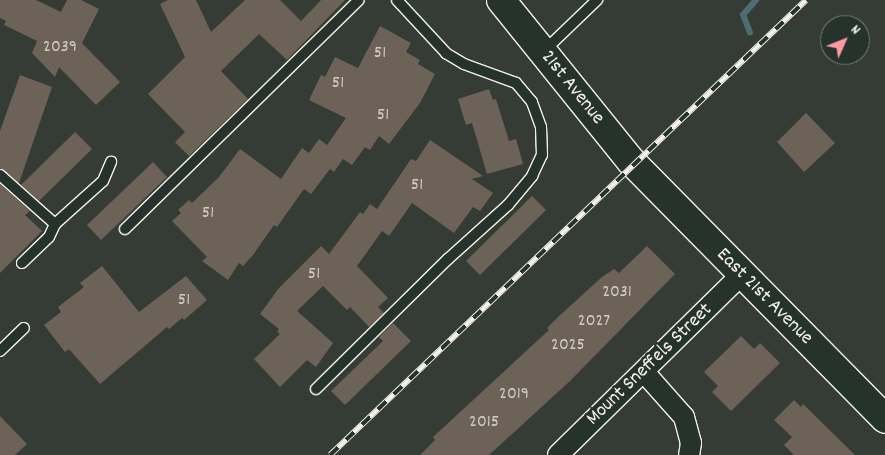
<!DOCTYPE html>
<html>
<head>
<meta charset="utf-8">
<style>
  body { margin:0 }
  #map { position:relative; width:885px; height:455px; overflow:hidden; background:#343c35; font-family:Dekko,sans-serif }
  div>[style] { position:absolute }
  .stream>* { height:5.5px; margin:-2.75px; padding:0 2.75px; transform-origin:2.75px; border-radius:2.75px; background:#4c6e73 }
  .building>* { inset:0; background:#6d6257 }
  .roads { filter:drop-shadow(1px 0 #f4f1e8) drop-shadow(-1px 0 #f4f1e8) drop-shadow(0 1px #f4f1e8) drop-shadow(0 -1px #f4f1e8) }
  .lane>* { height:10px; margin:-5px; padding:0 5px; transform-origin:5px; border-radius:5px; background:#26332d }
  .street>* { height:20px; margin:-10px; padding:0 10px; transform-origin:10px; border-radius:10px; background:#26332d }
  .secondary>* { height:28px; margin:-14px; padding:0 14px; transform-origin:14px; border-radius:14px; background:#26332d }
  .rail>* { height:5.5px; margin-top:-2.75px; transform-origin:0; background:repeating-linear-gradient(90deg,#26332d 0 11px,#f4f1e8 0 22px); box-sizing:border-box; border-block:1px solid #f4f1e8 }
  span { translate:-50% -50%; white-space:nowrap; text-align:center; line-height:1.15; -webkit-text-stroke:5px #26332d; paint-order:stroke }
  .number-label { font-size:18px; color:#d2cdc4 }
  .number-label span { -webkit-text-stroke-width:0 }
  .street-label { font-size:20px; color:#f4f1e8 }
  .north { position:absolute; left:820px; top:15px; width:50px; height:50px; box-sizing:border-box; background:#26332d; border:1px solid #787f78; border-radius:50%; rotate:46deg; font-size:14px; font-weight:700; line-height:20px; text-align:center; color:#f4f1e8 }
  .north::after { content:''; display:block; margin:auto; width:18px; height:22px; background:#ff9aa2; clip-path:polygon(50% 0,100% 100%,50% 72%,0 100%) }
</style>
</head>
<body>
<div id="map">
  <div class="stream">
    <i style="left:750px;top:33px;width:19px;rotate:-111deg"></i>
    <i style="left:743px;top:15px;width:20px;rotate:-49deg"></i>
  </div>
  <div class="building">
    <i style="clip-path:polygon(0 0,36px 0,61px 12px,67px 0,81px 0,99px 9px,82px 43px,120px 82px,96px 105px,59px 67px,55px 77px,32px 53px,37px 41px,4px 25px,6px 21px,0 18px)"></i>
    <i style="clip-path:polygon(168px 0,196px 0,211px 32px,245px 0,280px 0,301px 21px,321px 0,345px 0,287px 60px,259px 34px,221px 71px,248px 99px,189px 156px,175px 142px,185px 132px,148px 94px,185px 57px,160px 4px)"></i>
    <i style="clip-path:polygon(380px 26px,411px 43px,406px 52px,420px 60px,418px 64px,435px 74px,420px 103px,389px 144px,379px 136px,370px 150px,365px 147px,352px 165px,343px 159px,334px 172px,330px 169px,311px 194px,304px 189px,277px 227px,274px 225px,253px 255px,243px 266px,239px 263px,228px 280px,202px 261px,207px 257px,172px 221px,181px 213px,178px 210px,189px 200px,192px 203px,219px 177px,240px 149px,281px 179px,302px 148px,309px 153px,319px 139px,327px 145px,346px 118px,309px 100px,321px 75px,325px 77px,335px 57px,358px 68px)"></i>
    <i style="clip-path:polygon(20px 75px,52px 87px,19px 183px,0 168px,0 131px)"></i>
    <i style="clip-path:polygon(489px 89px,493px 100px,496px 99px,509px 141px,516px 139px,523px 164px,487px 174px,472px 123px,466px 125px,458px 99px)"></i>
    <i style="clip-path:polygon(806px 113px,835px 143px,804px 172px,777px 142px)"></i>
    <i style="clip-path:polygon(75px 132px,92px 149px,39px 201px,21px 185px)"></i>
    <i style="clip-path:polygon(430px 140px,483px 176px,472px 179px,493px 193px,480px 211px,473px 207px,454px 233px,412px 203px,389px 236px,382px 231px,357px 266px,388px 298px,378px 307px,384px 313px,369px 327px,350px 307px,347px 310px,323px 286px,297px 311px,333px 343px,316px 367px,307px 360px,280px 387px,254px 359px,280px 334px,277px 332px,279px 329px,260px 314px,279px 288px,321px 246px,329px 254px,360px 212px,363px 214px,370px 204px,377px 209px,411px 159px,416px 161px)"></i>
    <i style="clip-path:polygon(153px 162px,167px 177px,101px 240px,87px 225px)"></i>
    <i style="clip-path:polygon(0 184px,30px 211px,25px 215px,42px 231px,0 273px)"></i>
    <i style="clip-path:polygon(532px 196px,546px 210px,480px 275px,466px 261px)"></i>
    <i style="clip-path:polygon(647px 246px,675px 274px,570px 381px,489px 455px,420px 455px,435px 440px,433px 437px,549px 330px,547px 328px,558px 317px,602px 277px,614px 269px,619px 273px)"></i>
    <i style="clip-path:polygon(102px 266px,139px 312px,186px 276px,207px 300px,184px 320px,182px 318px,169px 329px,167px 327px,100px 384px,69px 349px,65px 352px,44px 325px,61px 312px,58px 307px,84px 287px,80px 283px)"></i>
    <i style="clip-path:polygon(393px 323px,411px 341px,345px 405px,331px 391px,383px 341px,379px 337px)"></i>
    <i style="clip-path:polygon(741px 336px,754px 349px,760px 343px,780px 363px,731px 411px,712px 392px,718px 386px,704px 372px)"></i>
    <i style="clip-path:polygon(794px 400px,801px 407px,803px 404px,855px 455px,794px 455px,784px 445px,792px 437px,774px 420px)"></i>
    <i style="clip-path:polygon(0 416px,27px 444px,15px 455px,0 455px)"></i>
  </div>
  <div class="roads">
    <div class="lane">
      <i style="left:544px;top:51px;width:74px;rotate:-43.9deg"></i>
      <i style="left:0;top:175px;width:74px;rotate:41.7deg"></i>
      <i style="left:55px;top:224px;width:64px;rotate:-41.9deg"></i>
      <i style="left:103px;top:181px;width:21px;rotate:-67deg"></i>
      <i style="left:125px;top:229px;width:327px;rotate:-44.4deg"></i>
      <i style="left:22px;top:263px;width:37px;rotate:-44deg"></i>
      <i style="left:49px;top:237px;width:14px;rotate:-65deg"></i>
      <i style="left:0;top:351px;width:33px;rotate:-44deg"></i>
      <i style="left:316px;top:389px;width:185px;rotate:-44.6deg"></i>
      <i style="left:448px;top:259px;width:81px;rotate:-42deg"></i>
      <i style="left:508px;top:205px;width:38px;rotate:-50deg"></i>
      <i style="left:532px;top:176px;width:23px;rotate:-65deg"></i>
      <i style="left:542px;top:155px;width:28px;rotate:-92deg"></i>
      <i style="left:541px;top:127px;width:27px;rotate:-110deg"></i>
      <i style="left:532px;top:102px;width:25px;rotate:-130deg"></i>
      <i style="left:516px;top:83px;width:55px;rotate:-159.9deg"></i>
      <i style="left:464px;top:64px;width:21px;rotate:-149deg"></i>
      <i style="left:446px;top:53px;width:72px;rotate:-132.8deg"></i>
    </div>
    <div class="street">
      <i style="left:644px;top:372px;width:60px;rotate:48.4deg"></i>
      <i style="left:684px;top:417px;width:27px;rotate:75deg"></i>
      <i style="left:691px;top:443px;width:12px;rotate:99deg"></i>
      <i style="left:558px;top:455px;width:258px;rotate:-44.5deg"></i>
    </div>
    <div class="secondary">
      <i style="left:501px;top:0;width:207px;rotate:51.1deg"></i>
      <i style="left:631px;top:161px;width:362px;rotate:45.4deg"></i>
    </div>
  </div>
  <div class="rail">
    <i style="left:330px;top:455px;width:658px;rotate:-43.71deg"></i>
  </div>
  <div class="number-label">
    <span style="left:60px;top:48px">2039</span>
    <span style="left:380px;top:54px">51</span>
    <span style="left:338px;top:84px">51</span>
    <span style="left:383px;top:116px">51</span>
    <span style="left:417px;top:186px">51</span>
    <span style="left:208px;top:214px">51</span>
    <span style="left:314px;top:275px">51</span>
    <span style="left:617px;top:293px">2031</span>
    <span style="left:184px;top:301px">51</span>
    <span style="left:594px;top:322px">2027</span>
    <span style="left:568px;top:346px">2025</span>
    <span style="left:514px;top:395px">2019</span>
    <span style="left:484px;top:423px">2015</span>
  </div>
  <div class="street-label">
    <span style="left:572px;top:88px;rotate:51deg">21st Avenue</span>
    <span style="left:764px;top:297px;rotate:45deg">East 21st Avenue</span>
    <span style="left:650px;top:365px;rotate:-44deg">Mount Sneffels Street</span>
  </div>
  <div class="north">N</div>
</div>
</body>
</html>
